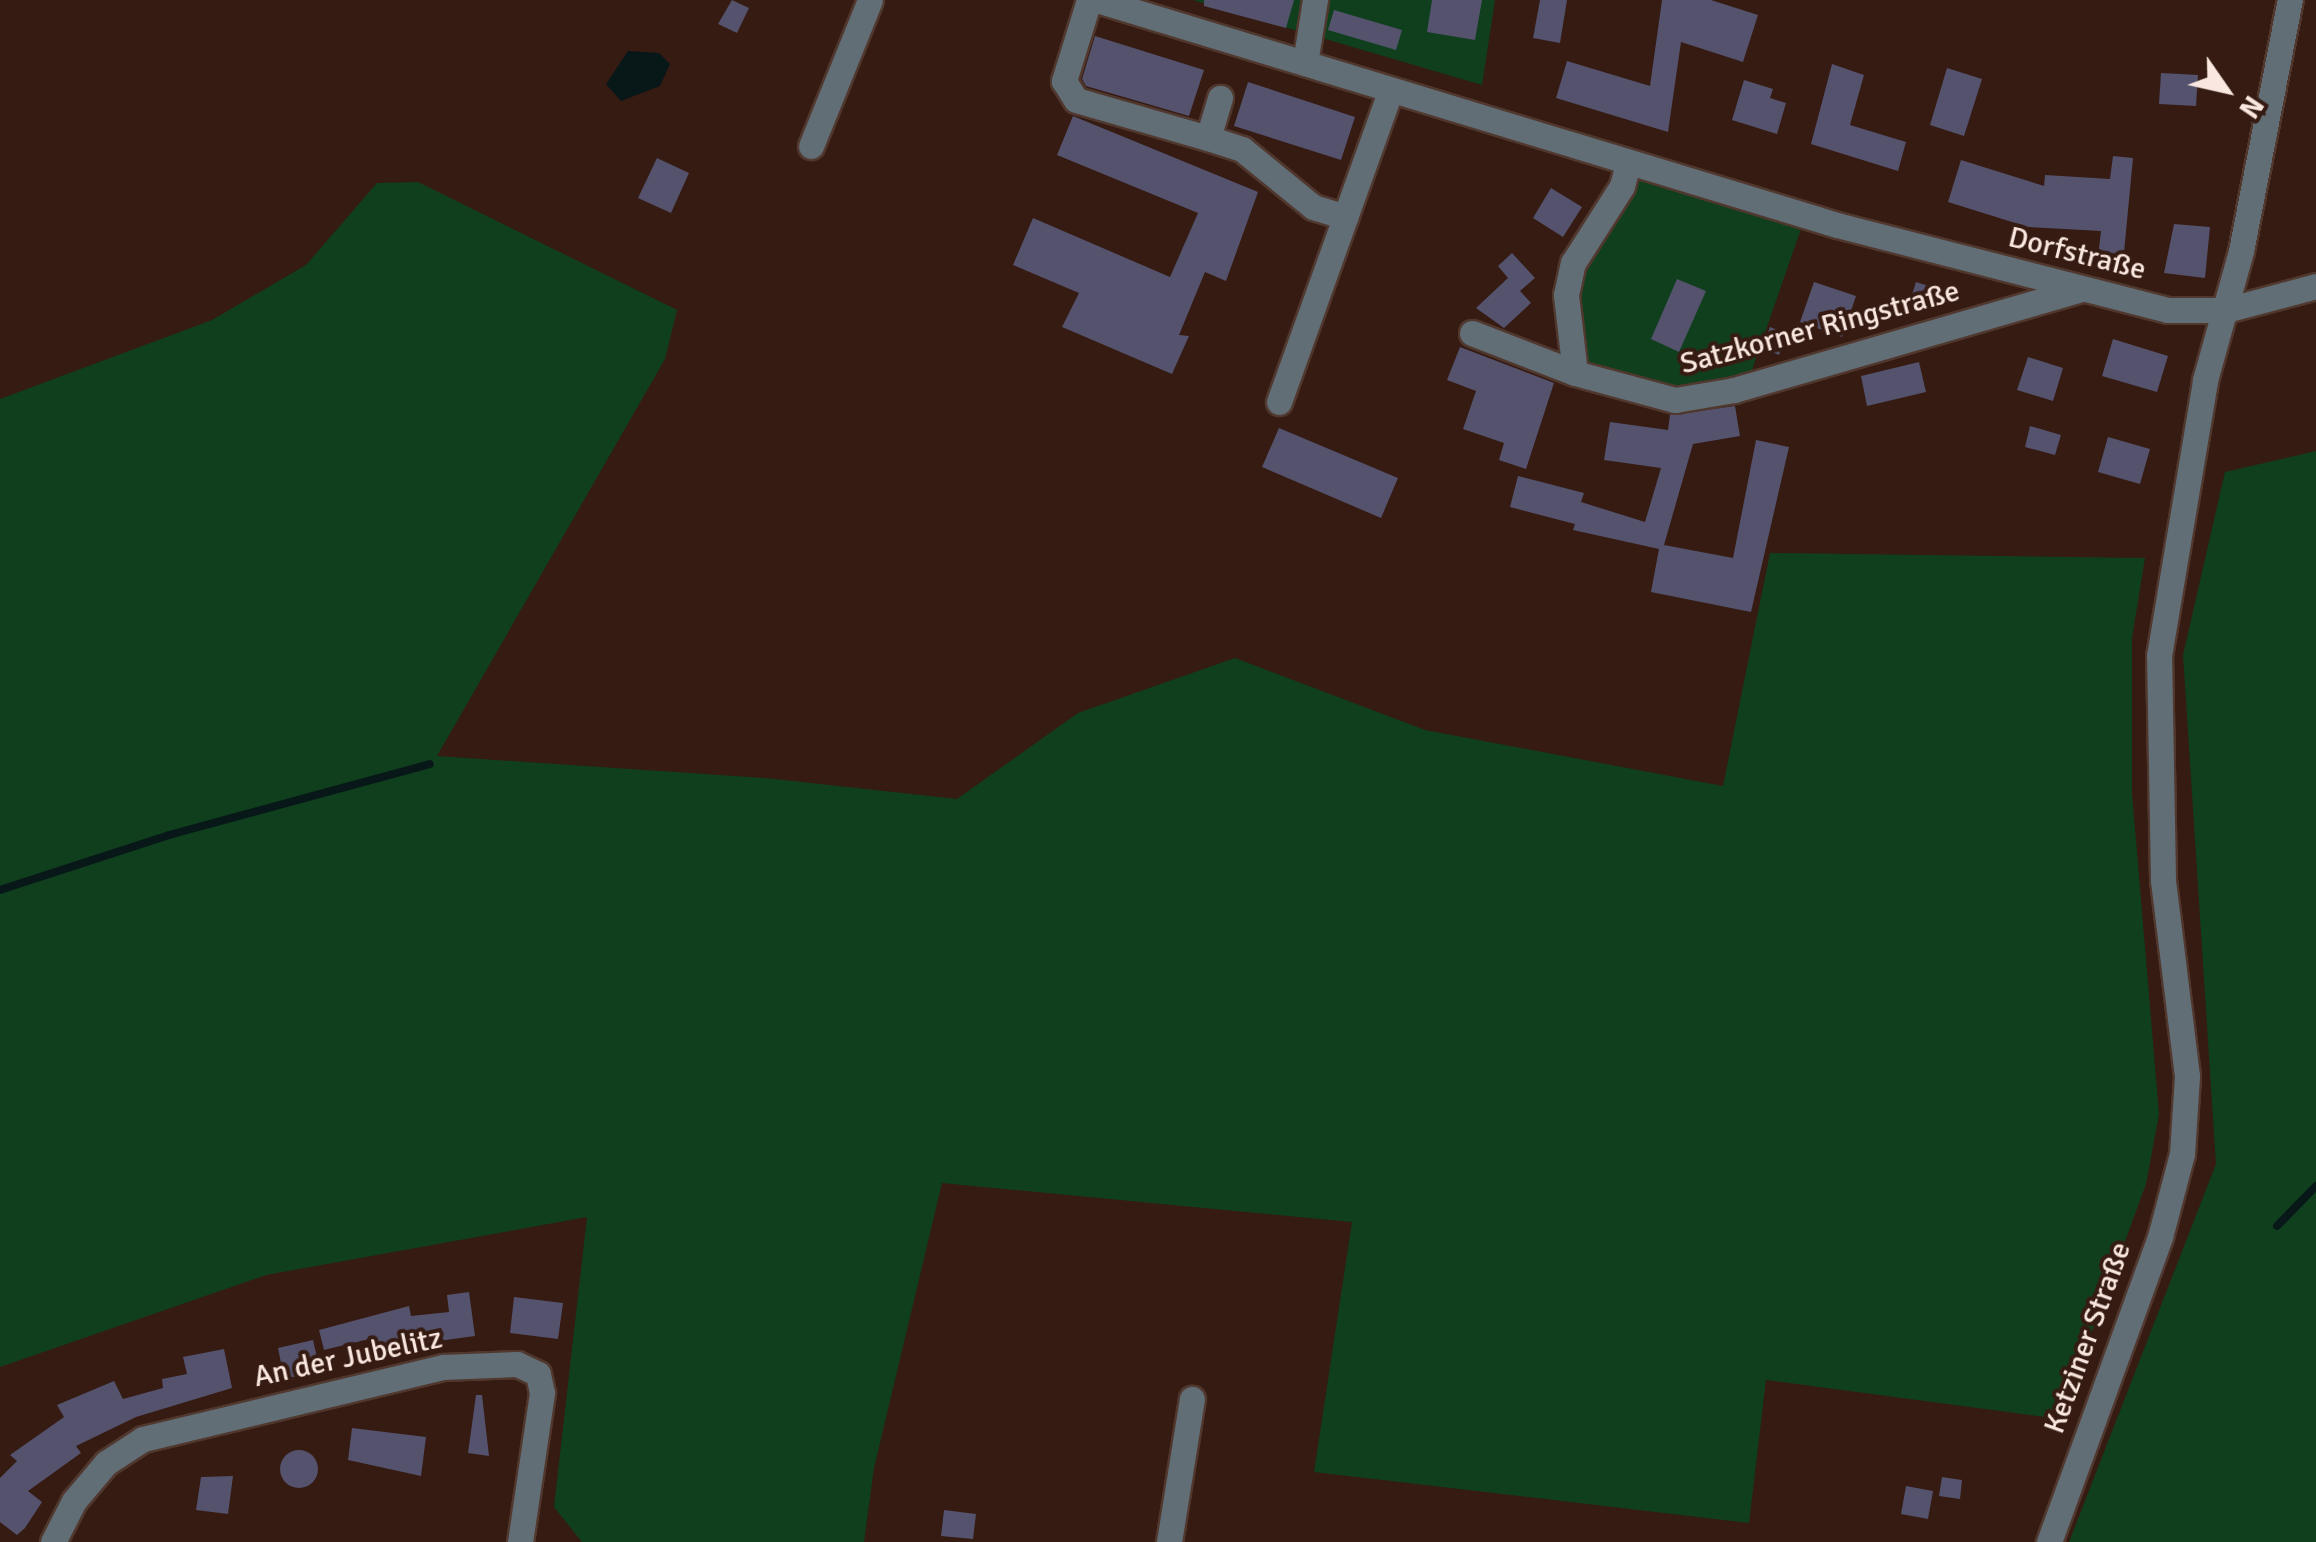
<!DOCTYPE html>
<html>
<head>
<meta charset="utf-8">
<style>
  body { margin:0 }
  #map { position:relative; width:2316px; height:1542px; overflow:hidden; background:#351b12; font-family:Signika,sans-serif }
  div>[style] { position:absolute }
  .green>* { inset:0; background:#103f1e }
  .water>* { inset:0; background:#081718 }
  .stream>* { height:8px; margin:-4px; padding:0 4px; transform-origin:4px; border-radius:4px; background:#081718 }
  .building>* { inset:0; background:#54526d }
  .round { border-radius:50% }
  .roads { filter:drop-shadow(2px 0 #50382f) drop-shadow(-2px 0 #50382f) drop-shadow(0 2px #50382f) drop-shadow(0 -2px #50382f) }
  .minor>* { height:25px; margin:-12.5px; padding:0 12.5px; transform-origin:12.5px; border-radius:12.5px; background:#626e76 }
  span { translate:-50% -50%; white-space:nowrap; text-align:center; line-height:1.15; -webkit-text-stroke:8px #351b12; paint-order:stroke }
  .street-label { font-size:30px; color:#f9e7e0 }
  .north { position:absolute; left:2176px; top:40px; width:100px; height:100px; -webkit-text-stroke:8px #351b12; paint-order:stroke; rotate:124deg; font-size:28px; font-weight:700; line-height:40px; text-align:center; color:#f9e7e0 }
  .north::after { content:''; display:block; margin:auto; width:35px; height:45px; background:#f9e7e0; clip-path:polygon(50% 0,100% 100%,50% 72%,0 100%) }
</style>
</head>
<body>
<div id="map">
  <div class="green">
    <i style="clip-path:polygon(1193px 0,1495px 0,1482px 85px)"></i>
    <i style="clip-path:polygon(1635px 179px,1802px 226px,1751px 373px,1676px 389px,1589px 370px,1575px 323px,1580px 267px)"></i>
    <i style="clip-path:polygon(418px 182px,677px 310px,665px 359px,437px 756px,765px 778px,957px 799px,1078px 713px,1235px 658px,1425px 730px,1723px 786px,1770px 553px,2145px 558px,2132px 638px,2132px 793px,2159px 1114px,2146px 1184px,2060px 1419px,1766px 1380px,1749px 1523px,1314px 1472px,1352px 1222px,942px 1183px,874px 1468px,864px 1542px,582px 1542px,554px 1507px,587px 1217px,266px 1275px,0 1367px,0 399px,212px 320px,306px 265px,377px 183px)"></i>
    <i style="clip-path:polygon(2316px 451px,2316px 1542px,2069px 1542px,2216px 1164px,2183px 655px,2225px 472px)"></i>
  </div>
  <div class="water">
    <i style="clip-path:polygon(628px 51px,659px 53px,670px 64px,660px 86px,621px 101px,606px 84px)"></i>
  </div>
  <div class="stream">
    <i style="left:0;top:890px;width:178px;rotate:-18deg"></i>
    <i style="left:169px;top:835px;width:270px;rotate:-15.2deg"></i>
    <i style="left:2277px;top:1226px;width:56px;rotate:-45.7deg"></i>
  </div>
  <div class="building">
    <i style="clip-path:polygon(732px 0,749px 8px,737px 33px,718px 24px)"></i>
    <i style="clip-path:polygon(1204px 0,1294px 0,1286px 28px,1204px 6px)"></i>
    <i style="clip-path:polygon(1432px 0,1482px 0,1475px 40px,1427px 32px)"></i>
    <i style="clip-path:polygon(1540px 0,1567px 0,1560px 43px,1533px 38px)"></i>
    <i style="clip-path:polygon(1662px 0,1711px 0,1758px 15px,1743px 62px,1681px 42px,1668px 132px,1556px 98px,1567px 61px,1650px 86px)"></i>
    <i style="clip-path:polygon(1334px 10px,1402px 30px,1396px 50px,1328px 30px)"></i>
    <i style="clip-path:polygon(1095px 36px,1204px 70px,1189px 116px,1086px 86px,1082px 79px)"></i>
    <i style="clip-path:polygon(1832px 64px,1864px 75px,1850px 125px,1906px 142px,1898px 171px,1811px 144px)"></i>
    <i style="clip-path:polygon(1947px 68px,1982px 79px,1964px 136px,1930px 125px)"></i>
    <i style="clip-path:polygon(2161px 73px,2198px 75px,2196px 106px,2159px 104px)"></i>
    <i style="clip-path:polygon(1744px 80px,1773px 89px,1770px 98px,1786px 103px,1777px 134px,1732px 120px)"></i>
    <i style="clip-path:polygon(1248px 82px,1355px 117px,1341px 160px,1234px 126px)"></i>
    <i style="clip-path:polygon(1073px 116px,1258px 192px,1226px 281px,1205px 272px,1179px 335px,1189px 336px,1172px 374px,1062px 327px,1079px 293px,1013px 265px,1033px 218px,1170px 277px,1198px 213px,1057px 155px)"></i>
    <i style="clip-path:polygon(2113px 156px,2133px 158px,2123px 263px,2098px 257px,2101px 231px,2028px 227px,1948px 202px,1961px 160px,2044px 186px,2045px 175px,2110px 179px)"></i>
    <i style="clip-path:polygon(657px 158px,689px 173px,671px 213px,638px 198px)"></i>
    <i style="clip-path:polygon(1551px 188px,1582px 207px,1563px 237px,1533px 218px)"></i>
    <i style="clip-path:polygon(2174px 224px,2210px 227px,2205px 278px,2164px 273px)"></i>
    <i style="clip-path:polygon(1512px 253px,1535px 278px,1520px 291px,1531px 303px,1504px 328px,1476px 308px,1508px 278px,1498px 266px)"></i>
    <i style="clip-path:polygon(1677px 279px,1706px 291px,1679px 352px,1651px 339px)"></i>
    <i style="clip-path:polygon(1814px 282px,1856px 296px,1842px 337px,1800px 322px)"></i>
    <i style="clip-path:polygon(1916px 282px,1938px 289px,1932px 308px,1910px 301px)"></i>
    <i style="clip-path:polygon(1770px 327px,1787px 334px,1779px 355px,1762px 348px)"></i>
    <i style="clip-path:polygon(2113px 339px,2168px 356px,2157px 392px,2102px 376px)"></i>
    <i style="clip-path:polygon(1460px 347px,1554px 383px,1526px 469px,1499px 460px,1504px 443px,1463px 429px,1476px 391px,1447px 380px)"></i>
    <i style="clip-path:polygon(2028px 357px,2063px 368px,2053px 401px,2017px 390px)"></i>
    <i style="clip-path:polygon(1919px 362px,1926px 392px,1867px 406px,1861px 376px)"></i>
    <i style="clip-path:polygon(1735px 406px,1740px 436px,1693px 444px,1664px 545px,1733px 558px,1756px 440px,1789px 447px,1751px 612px,1651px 592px,1659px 549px,1573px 530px,1575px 524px,1510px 507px,1518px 476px,1584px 493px,1581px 502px,1645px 522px,1661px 468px,1604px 460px,1610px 422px,1668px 430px,1670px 415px)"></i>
    <i style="clip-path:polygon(2030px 426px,2061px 435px,2055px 455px,2025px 447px)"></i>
    <i style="clip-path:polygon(1279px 428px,1398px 478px,1381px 518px,1262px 467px)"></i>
    <i style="clip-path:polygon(2108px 437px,2150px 449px,2140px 484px,2098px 472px)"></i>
    <i style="clip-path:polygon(469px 1292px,475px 1336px,372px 1350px,369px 1339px,324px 1350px,319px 1330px,409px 1306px,411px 1316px,449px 1312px,447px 1295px)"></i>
    <i style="clip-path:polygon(514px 1297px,563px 1303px,558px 1339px,510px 1333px)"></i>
    <i style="clip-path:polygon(313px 1340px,320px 1370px,285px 1379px,271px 1371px,281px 1363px,278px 1348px)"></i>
    <i style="clip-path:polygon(224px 1349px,232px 1388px,136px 1417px,76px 1446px,81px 1453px,28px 1491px,42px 1502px,25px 1528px,17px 1535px,0 1522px,0 1478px,17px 1461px,10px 1455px,64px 1417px,57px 1405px,114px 1381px,123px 1399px,163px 1388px,162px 1379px,187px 1374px,183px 1357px)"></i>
    <i style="clip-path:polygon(476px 1395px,482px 1395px,489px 1456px,468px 1453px)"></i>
    <i style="clip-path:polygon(352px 1428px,426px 1437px,421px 1476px,348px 1460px)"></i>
    <i class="round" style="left:280px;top:1450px;width:38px;height:38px"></i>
    <i style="clip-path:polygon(233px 1476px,228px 1514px,196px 1510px,201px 1477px)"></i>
    <i style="clip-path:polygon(1942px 1477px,1962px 1480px,1960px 1499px,1939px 1496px)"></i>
    <i style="clip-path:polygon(1906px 1486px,1933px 1491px,1928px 1519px,1901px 1514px)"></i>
    <i style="clip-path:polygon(944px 1510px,976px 1514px,973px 1539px,941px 1536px)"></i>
  </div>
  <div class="roads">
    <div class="minor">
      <i style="left:1089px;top:0;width:85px;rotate:107.2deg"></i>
      <i style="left:1064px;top:81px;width:22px;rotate:58deg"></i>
      <i style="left:1076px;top:100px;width:137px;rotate:16.1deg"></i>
      <i style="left:1208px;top:138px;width:42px;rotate:-73.3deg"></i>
      <i style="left:1097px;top:0;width:773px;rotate:16.91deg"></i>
      <i style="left:1837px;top:225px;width:341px;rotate:14.4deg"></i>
      <i style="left:2167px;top:310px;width:59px"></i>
      <i style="left:2226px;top:310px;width:93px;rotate:-14.9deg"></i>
      <i style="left:1305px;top:63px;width:64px;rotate:-81deg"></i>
      <i style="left:1208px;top:138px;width:36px;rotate:18deg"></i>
      <i style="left:1242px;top:149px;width:92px;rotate:39.2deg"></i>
      <i style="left:1313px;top:207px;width:34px;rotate:17deg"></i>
      <i style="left:811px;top:146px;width:157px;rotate:-68deg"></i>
      <i style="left:1472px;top:333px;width:110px;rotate:21.2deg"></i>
      <i style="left:1575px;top:373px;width:104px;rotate:15.1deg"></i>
      <i style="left:1675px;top:400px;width:60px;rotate:-9.6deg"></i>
      <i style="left:1734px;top:390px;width:361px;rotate:-16.2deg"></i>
      <i style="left:1575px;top:373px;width:79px;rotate:-96.6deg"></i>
      <i style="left:1566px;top:295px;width:33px;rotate:-78deg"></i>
      <i style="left:1573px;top:263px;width:91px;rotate:-57.5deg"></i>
      <i style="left:1622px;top:186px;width:23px;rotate:-75deg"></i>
      <i style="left:1279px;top:402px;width:331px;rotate:-70.3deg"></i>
      <i style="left:53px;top:1542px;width:46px;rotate:-62.9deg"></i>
      <i style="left:74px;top:1501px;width:50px;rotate:-49.9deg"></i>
      <i style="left:106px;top:1463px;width:44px;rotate:-33deg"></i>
      <i style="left:143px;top:1439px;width:309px;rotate:-13.5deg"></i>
      <i style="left:443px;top:1367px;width:74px;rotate:-2.3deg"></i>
      <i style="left:517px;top:1364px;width:23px;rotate:25deg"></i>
      <i style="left:538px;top:1374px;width:19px;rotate:78deg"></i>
      <i style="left:542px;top:1393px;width:151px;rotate:98.4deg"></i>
      <i style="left:1169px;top:1542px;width:145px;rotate:-80.9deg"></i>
      <i style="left:2049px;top:1542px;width:325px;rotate:-70deg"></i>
      <i style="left:2160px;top:1237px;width:86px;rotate:-75.2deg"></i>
      <i style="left:2182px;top:1154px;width:78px;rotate:-86.3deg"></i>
      <i style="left:2187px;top:1076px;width:197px;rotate:-97deg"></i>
      <i style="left:2163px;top:880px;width:224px;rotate:-91deg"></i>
      <i style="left:2159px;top:656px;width:280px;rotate:-80.5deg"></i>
      <i style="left:2205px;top:380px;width:134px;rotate:-74.4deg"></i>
      <i style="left:2241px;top:251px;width:256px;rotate:-79deg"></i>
    </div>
  </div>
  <div class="street-label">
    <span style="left:2077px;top:254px;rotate:14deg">Dorfstraße</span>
    <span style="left:1820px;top:328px;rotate:-15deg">Satzkorner Ringstraße</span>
    <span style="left:2088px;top:1338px;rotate:-70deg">Ketziner Straße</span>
    <span style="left:348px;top:1358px;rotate:-12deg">An der Jubelitz</span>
  </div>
  <div class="north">N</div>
</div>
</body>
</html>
